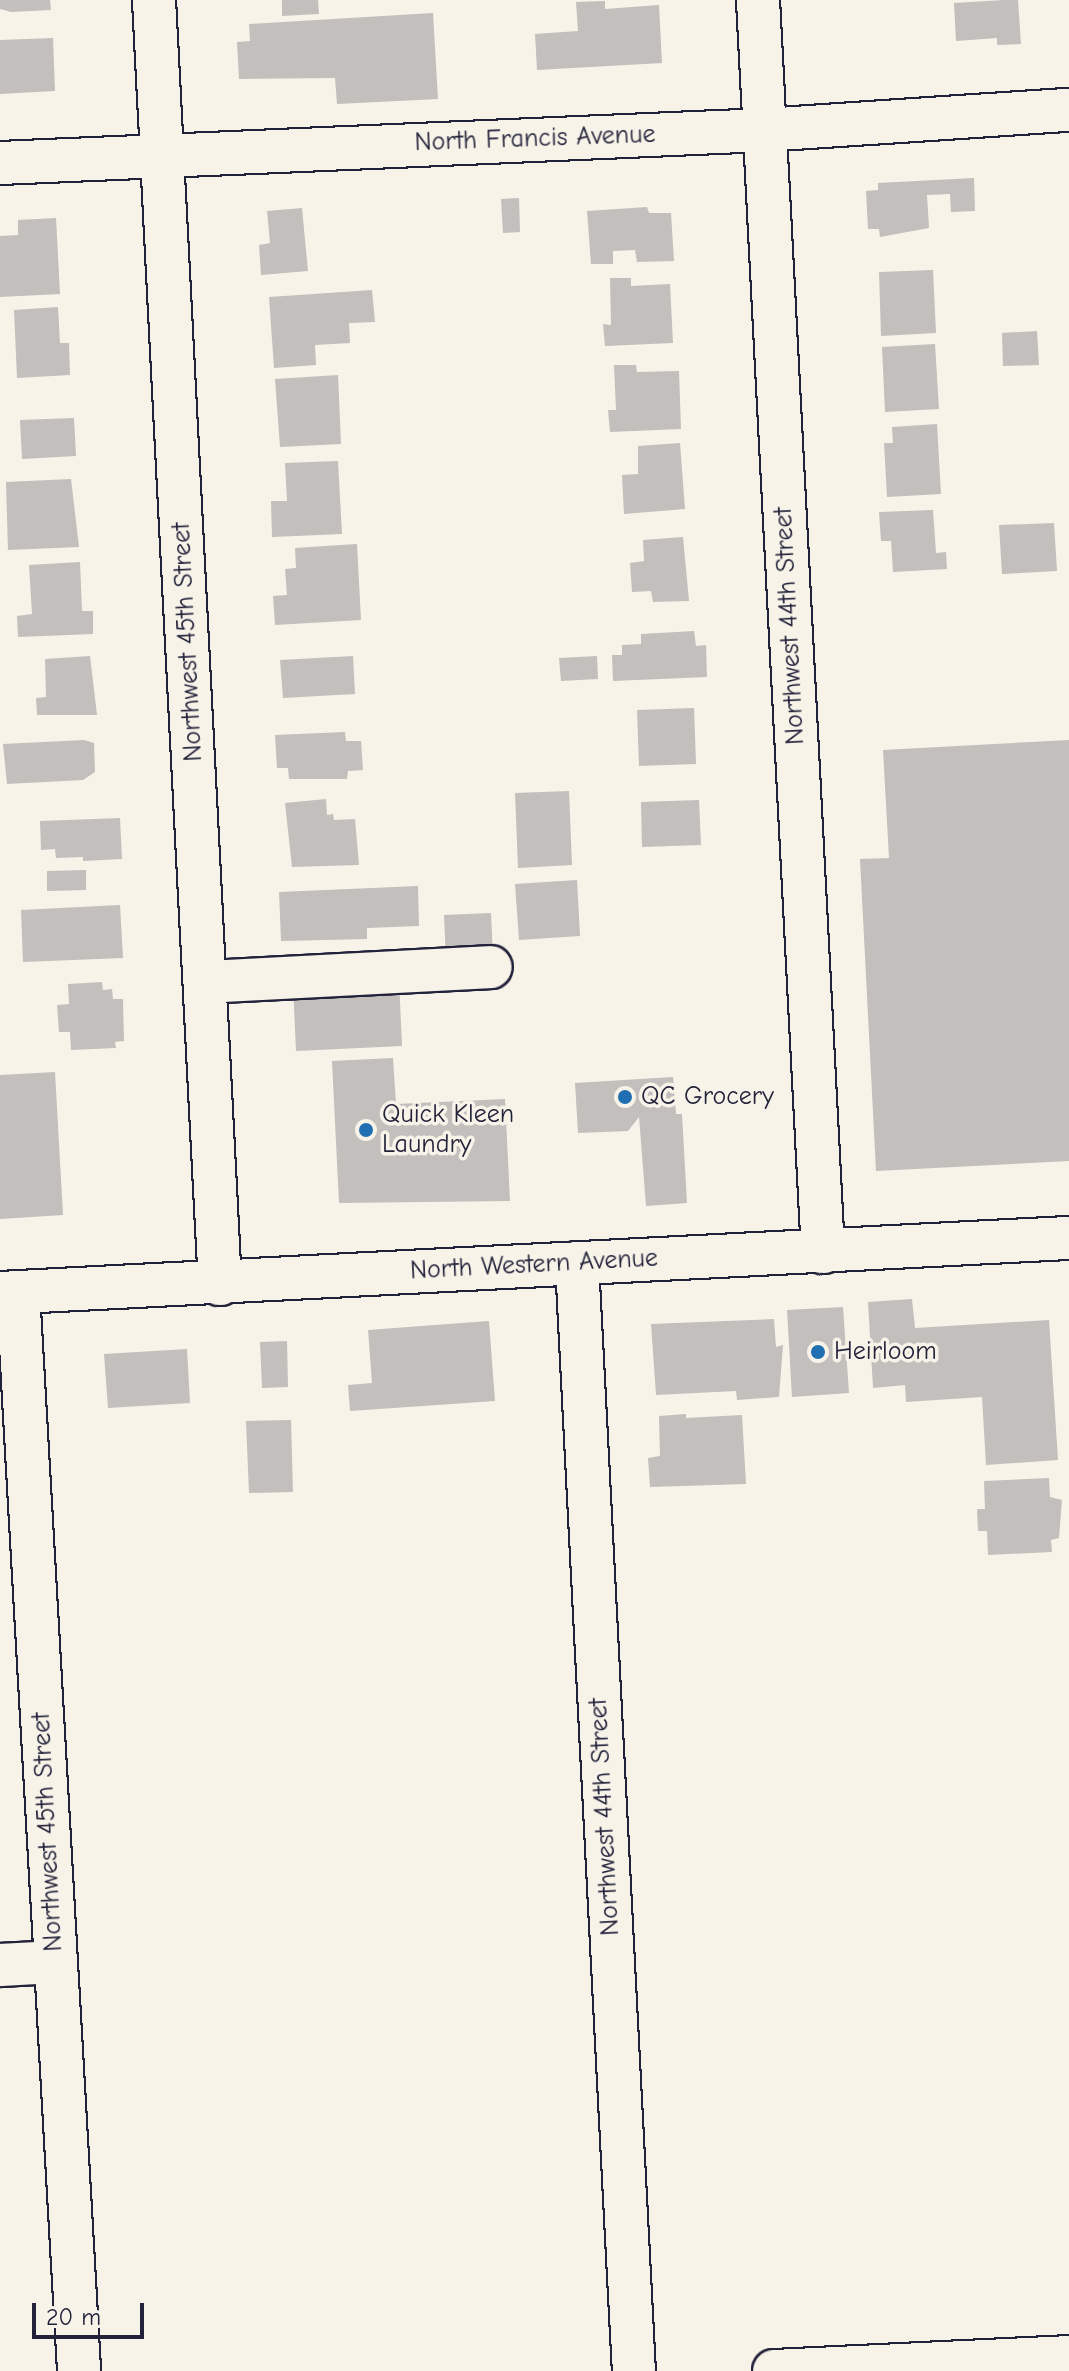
<!DOCTYPE html>
<html>
<head>
<meta charset="utf-8">
<style>
  body { margin:0 }
  #map { position:relative; width:1069px; height:2371px; overflow:hidden; background:#f7f3e8; font-family:"Comic Neue",sans-serif }
  div>[style] { position:absolute }
  .building>* { inset:0; background:#c2bfbd }
  .roads { filter:drop-shadow(2px 0 #22223b) drop-shadow(-2px 0 #22223b) drop-shadow(0 2px #22223b) drop-shadow(0 -2px #22223b) }
  .minor>* { height:42px; margin:-21px; padding:0 21px; transform-origin:21px; border-radius:21px; background:#f7f3e8 }
  .dots>* { width:22px; height:22px; translate:-50% -50%; box-sizing:border-box; border:4px solid #f7f3e8; border-radius:50% }
  span { translate:-50% -50%; white-space:nowrap; text-align:center; line-height:1.15; -webkit-text-stroke:7px #f7f3e8; paint-order:stroke }
  .street-label { font-size:26px; color:#22223b }
  .poi-label { font-size:26px; color:#22223b }
  .left { translate:0 -50%; text-align:left }
  .scale { position:absolute; left:32px; top:2303px; width:112px; height:36px; box-sizing:border-box; border:4px solid #22223b; border-top:0; padding-left:10px; font-size:24px; line-height:28px; white-space:nowrap; color:#22223b; -webkit-text-stroke:6px #f7f3e8; paint-order:stroke }
</style>
</head>
<body>
<div id="map">
  <div class="building">
    <i style="clip-path:polygon(0 0,50px 0,51px 10px,11px 12px,0 9px)"></i>
    <i style="clip-path:polygon(282px 0,318px 0,319px 14px,282px 16px)"></i>
    <i style="clip-path:polygon(1004px 0,1018px 0,1021px 44px,997px 45px,997px 38px,956px 41px,954px 3px)"></i>
    <i style="clip-path:polygon(605px 1px,605px 9px,659px 5px,662px 63px,537px 70px,535px 34px,578px 31px,576px 2px)"></i>
    <i style="clip-path:polygon(433px 13px,438px 99px,337px 104px,335px 78px,239px 79px,237px 42px,250px 41px,249px 24px)"></i>
    <i style="clip-path:polygon(53px 38px,55px 91px,0 94px,0 40px)"></i>
    <i style="clip-path:polygon(974px 178px,975px 211px,951px 212px,950px 194px,927px 195px,929px 228px,880px 237px,879px 229px,868px 229px,866px 191px,878px 190px,878px 183px)"></i>
    <i style="clip-path:polygon(519px 198px,520px 232px,503px 233px,501px 199px)"></i>
    <i style="clip-path:polygon(647px 207px,649px 213px,671px 213px,674px 261px,637px 262px,635px 250px,613px 251px,613px 264px,591px 264px,587px 211px)"></i>
    <i style="clip-path:polygon(302px 208px,308px 271px,261px 275px,259px 245px,270px 243px,267px 211px)"></i>
    <i style="clip-path:polygon(56px 218px,60px 294px,0 297px,0 236px,18px 235px,18px 220px)"></i>
    <i style="clip-path:polygon(933px 270px,936px 333px,881px 336px,879px 272px)"></i>
    <i style="clip-path:polygon(610px 278px,631px 278px,631px 286px,670px 284px,673px 343px,605px 346px,603px 324px,611px 325px)"></i>
    <i style="clip-path:polygon(372px 290px,375px 322px,349px 323px,350px 343px,315px 345px,316px 365px,274px 368px,269px 297px)"></i>
    <i style="clip-path:polygon(58px 307px,60px 343px,69px 343px,70px 375px,17px 378px,14px 310px)"></i>
    <i style="clip-path:polygon(1037px 331px,1039px 365px,1003px 366px,1002px 333px)"></i>
    <i style="clip-path:polygon(935px 344px,939px 409px,885px 412px,882px 347px)"></i>
    <i style="clip-path:polygon(614px 365px,636px 365px,637px 372px,679px 371px,681px 429px,610px 432px,608px 410px,616px 410px)"></i>
    <i style="clip-path:polygon(338px 375px,341px 444px,280px 447px,275px 379px)"></i>
    <i style="clip-path:polygon(74px 418px,76px 456px,22px 459px,20px 420px)"></i>
    <i style="clip-path:polygon(937px 424px,941px 494px,887px 497px,884px 443px,893px 443px,892px 427px)"></i>
    <i style="clip-path:polygon(680px 443px,685px 509px,624px 514px,622px 475px,638px 474px,638px 446px)"></i>
    <i style="clip-path:polygon(338px 461px,342px 534px,272px 537px,271px 501px,287px 501px,285px 463px)"></i>
    <i style="clip-path:polygon(71px 479px,79px 547px,8px 550px,6px 482px)"></i>
    <i style="clip-path:polygon(933px 510px,936px 553px,946px 552px,947px 569px,893px 572px,891px 541px,881px 541px,879px 512px)"></i>
    <i style="clip-path:polygon(1054px 523px,1057px 571px,1002px 574px,999px 525px)"></i>
    <i style="clip-path:polygon(683px 537px,689px 601px,653px 602px,651px 591px,632px 592px,630px 563px,644px 561px,643px 540px)"></i>
    <i style="clip-path:polygon(357px 544px,361px 620px,275px 625px,273px 596px,287px 595px,285px 569px,296px 568px,295px 548px)"></i>
    <i style="clip-path:polygon(80px 562px,82px 611px,93px 611px,93px 634px,18px 637px,17px 616px,32px 614px,29px 565px)"></i>
    <i style="clip-path:polygon(694px 631px,696px 646px,706px 645px,707px 677px,613px 681px,612px 655px,622px 655px,622px 645px,641px 644px,641px 634px)"></i>
    <i style="clip-path:polygon(90px 656px,97px 715px,37px 715px,36px 698px,46px 697px,45px 659px)"></i>
    <i style="clip-path:polygon(353px 656px,355px 694px,283px 698px,280px 660px)"></i>
    <i style="clip-path:polygon(597px 656px,598px 679px,561px 681px,559px 658px)"></i>
    <i style="clip-path:polygon(694px 708px,696px 764px,639px 766px,637px 710px)"></i>
    <i style="clip-path:polygon(345px 732px,346px 741px,361px 741px,363px 770px,348px 771px,347px 779px,289px 779px,288px 768px,277px 768px,275px 735px)"></i>
    <i style="clip-path:polygon(84px 740px,94px 743px,95px 772px,83px 780px,7px 784px,3px 744px)"></i>
    <i style="clip-path:polygon(1069px 740px,1069px 1161px,876px 1171px,860px 859px,889px 858px,883px 750px)"></i>
    <i style="clip-path:polygon(569px 791px,572px 865px,518px 868px,515px 793px)"></i>
    <i style="clip-path:polygon(326px 799px,327px 815px,333px 814px,334px 820px,355px 819px,359px 865px,292px 867px,285px 803px)"></i>
    <i style="clip-path:polygon(699px 800px,701px 845px,642px 847px,641px 802px)"></i>
    <i style="clip-path:polygon(120px 818px,122px 859px,83px 861px,83px 857px,56px 858px,55px 849px,41px 850px,40px 821px)"></i>
    <i style="clip-path:polygon(86px 870px,86px 890px,47px 891px,47px 871px)"></i>
    <i style="clip-path:polygon(577px 880px,580px 936px,519px 940px,515px 884px)"></i>
    <i style="clip-path:polygon(418px 886px,419px 926px,367px 928px,367px 939px,281px 941px,279px 892px)"></i>
    <i style="clip-path:polygon(120px 905px,123px 958px,23px 962px,21px 910px)"></i>
    <i style="clip-path:polygon(491px 913px,493px 958px,446px 960px,444px 915px)"></i>
    <i style="clip-path:polygon(399px 979px,402px 1046px,296px 1051px,293px 984px)"></i>
    <i style="clip-path:polygon(102px 982px,103px 990px,112px 989px,113px 999px,123px 999px,124px 1041px,115px 1042px,116px 1048px,71px 1050px,70px 1032px,59px 1032px,57px 1005px,69px 1004px,68px 984px)"></i>
    <i style="clip-path:polygon(393px 1058px,396px 1104px,505px 1099px,510px 1201px,339px 1203px,332px 1061px)"></i>
    <i style="clip-path:polygon(55px 1072px,63px 1215px,0 1219px,0 1075px)"></i>
    <i style="clip-path:polygon(673px 1077px,676px 1114px,682px 1114px,687px 1203px,646px 1206px,639px 1117px,628px 1131px,578px 1133px,575px 1083px)"></i>
    <i style="clip-path:polygon(912px 1299px,915px 1328px,1049px 1320px,1058px 1460px,986px 1465px,982px 1397px,906px 1402px,905px 1385px,873px 1388px,868px 1302px)"></i>
    <i style="clip-path:polygon(843px 1307px,849px 1393px,792px 1397px,787px 1310px)"></i>
    <i style="clip-path:polygon(774px 1319px,776px 1347px,783px 1345px,779px 1397px,737px 1400px,736px 1391px,656px 1395px,651px 1324px)"></i>
    <i style="clip-path:polygon(489px 1321px,495px 1401px,350px 1411px,348px 1385px,372px 1383px,368px 1330px)"></i>
    <i style="clip-path:polygon(287px 1341px,288px 1387px,262px 1388px,260px 1342px)"></i>
    <i style="clip-path:polygon(187px 1349px,190px 1403px,108px 1408px,104px 1354px)"></i>
    <i style="clip-path:polygon(686px 1414px,686px 1418px,742px 1415px,746px 1484px,650px 1487px,648px 1458px,660px 1456px,659px 1416px)"></i>
    <i style="clip-path:polygon(291px 1420px,293px 1492px,249px 1493px,246px 1421px)"></i>
    <i style="clip-path:polygon(1049px 1478px,1050px 1497px,1062px 1500px,1059px 1538px,1051px 1540px,1052px 1552px,988px 1555px,987px 1531px,978px 1531px,977px 1509px,985px 1509px,984px 1481px)"></i>
  </div>
  <div class="roads">
    <div class="minor">
      <i style="left:154px;top:0;width:1286px;rotate:87.06deg"></i>
      <i style="left:758px;top:0;width:1254px;rotate:87.03deg"></i>
      <i style="left:0;top:163px;width:765px;rotate:-2.47deg"></i>
      <i style="left:764px;top:130px;width:306px;rotate:-3.8deg"></i>
      <i style="left:205px;top:982px;width:286px;rotate:-3deg"></i>
      <i style="left:577px;top:1263px;width:1109px;rotate:87.06deg"></i>
      <i style="left:18px;top:1292px;width:1081px;rotate:86.76deg"></i>
      <i style="left:0;top:1293px;width:1070px;rotate:-2.95deg"></i>
      <i style="left:0;top:1965px;width:55px;rotate:-3.1deg"></i>
      <i style="left:774px;top:2371px;width:295px;rotate:-2.7deg"></i>
    </div>
  </div>
  <div class="dots">
    <i style="left:625px;top:1097px;background:#1f6fb2"></i>
    <i style="left:366px;top:1130px;background:#1f6fb2"></i>
    <i style="left:818px;top:1352px;background:#1f6fb2"></i>
  </div>
  <div class="street-label">
    <span style="left:535px;top:139px;rotate:-2deg">North Francis Avenue</span>
    <span style="left:790px;top:626px;rotate:-93deg">Northwest 44th Street</span>
    <span style="left:188px;top:642px;rotate:-93deg">Northwest 45th Street</span>
    <span style="left:534px;top:1265px;rotate:-3deg">North Western Avenue</span>
    <span style="left:605px;top:1817px;rotate:-93deg">Northwest 44th Street</span>
    <span style="left:48px;top:1832px;rotate:-93deg">Northwest 45th Street</span>
  </div>
  <div class="poi-label">
    <span class="left" style="left:641px;top:1097px">QC Grocery</span>
    <span class="left" style="left:382px;top:1130px">Quick Kleen<br>Laundry</span>
    <span class="left" style="left:834px;top:1352px">Heirloom</span>
  </div>
  <div class="scale">20 m</div>
</div>
</body>
</html>
